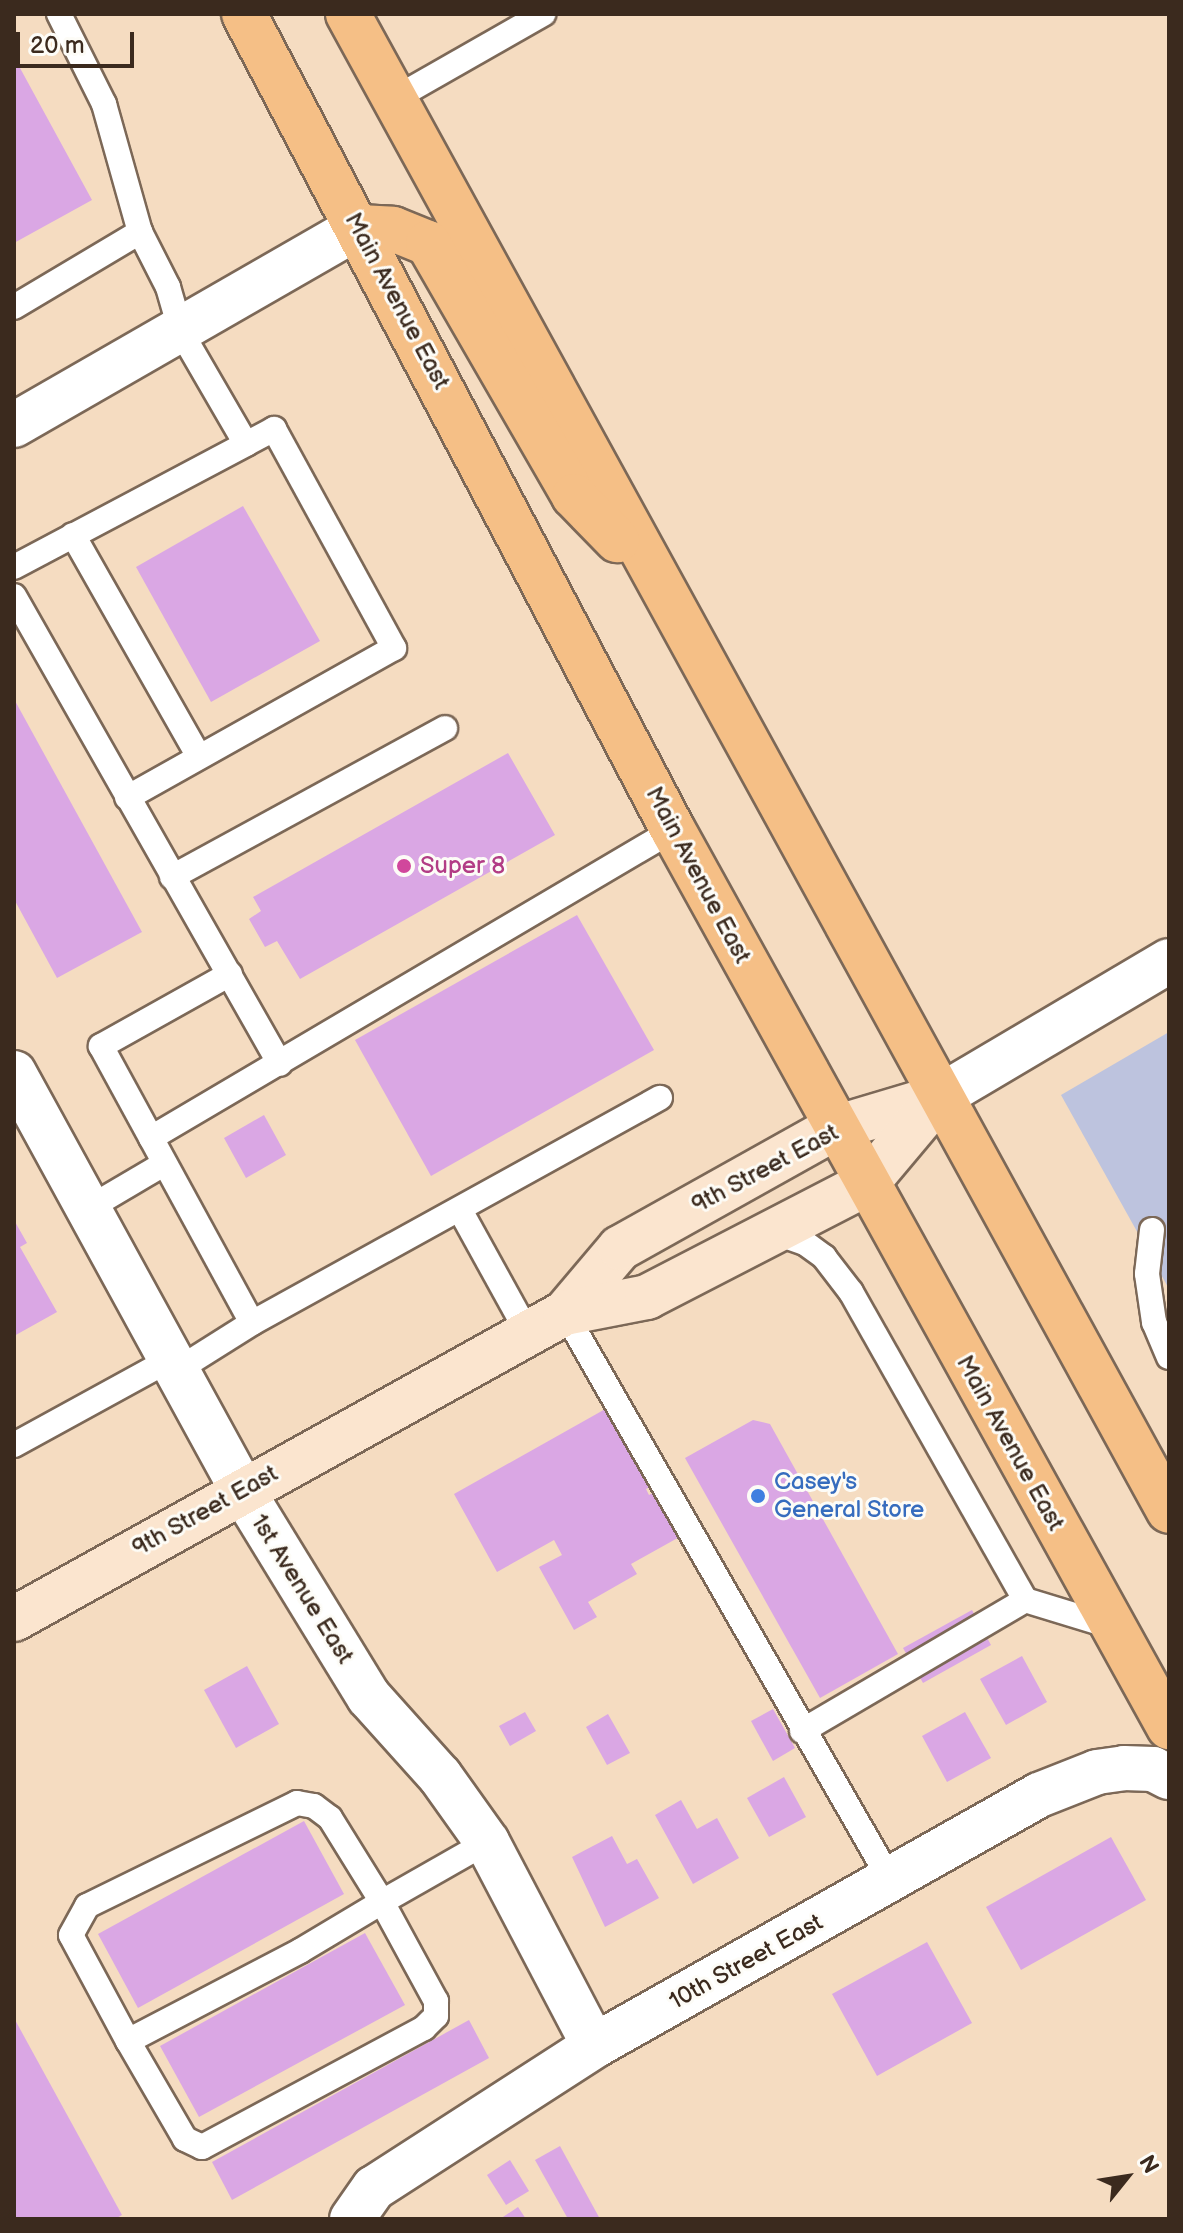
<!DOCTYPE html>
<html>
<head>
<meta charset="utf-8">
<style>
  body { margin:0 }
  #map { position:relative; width:1183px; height:2233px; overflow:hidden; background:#f5dcc1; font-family:"Balsamiq Sans",sans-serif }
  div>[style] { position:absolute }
  .industrial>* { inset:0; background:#bdc3de }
  .building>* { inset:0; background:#daa7e4 }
  .roads { filter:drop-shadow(2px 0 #7c6857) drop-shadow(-2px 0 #7c6857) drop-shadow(0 2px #7c6857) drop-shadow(0 -2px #7c6857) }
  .service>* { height:24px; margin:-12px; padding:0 12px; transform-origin:12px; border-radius:12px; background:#fff }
  .minor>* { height:44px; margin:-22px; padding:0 22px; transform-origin:22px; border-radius:22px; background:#fff }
  .tertiary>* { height:44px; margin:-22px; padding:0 22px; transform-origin:22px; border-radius:22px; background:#fff }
  .secondary>* { height:44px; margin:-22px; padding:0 22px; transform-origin:22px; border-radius:22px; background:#fbe5cf }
  .primary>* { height:44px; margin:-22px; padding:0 22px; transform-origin:22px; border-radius:22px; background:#f5bf86 }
  .dots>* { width:22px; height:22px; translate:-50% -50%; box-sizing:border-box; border:4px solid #fdfcf7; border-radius:50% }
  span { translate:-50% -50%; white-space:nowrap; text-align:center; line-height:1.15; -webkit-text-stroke:6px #fdfcf7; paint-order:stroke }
  .street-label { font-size:24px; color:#3b2a1e }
  .hotel-label { font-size:24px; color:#b23c85 }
  .left { translate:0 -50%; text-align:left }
  .shop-label { font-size:24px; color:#366cbe }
  .frame { position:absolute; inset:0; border:16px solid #3b2a1e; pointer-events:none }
  .north { position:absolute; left:1087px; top:2137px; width:80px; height:80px; -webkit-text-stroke:6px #fdfcf7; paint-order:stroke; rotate:60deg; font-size:22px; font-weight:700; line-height:32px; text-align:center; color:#3b2a1e }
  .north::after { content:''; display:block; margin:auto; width:28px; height:36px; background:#3b2a1e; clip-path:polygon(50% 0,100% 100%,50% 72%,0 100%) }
  .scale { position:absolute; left:16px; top:32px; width:118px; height:36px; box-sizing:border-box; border:4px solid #3b2a1e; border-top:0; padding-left:10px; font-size:24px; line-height:28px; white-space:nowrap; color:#3b2a1e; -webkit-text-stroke:6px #fdfcf7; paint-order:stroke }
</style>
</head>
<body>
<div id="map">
  <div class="industrial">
    <i style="clip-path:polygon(1169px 1032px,1169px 1289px,1061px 1095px)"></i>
  </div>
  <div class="building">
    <i style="clip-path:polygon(14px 57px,92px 200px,14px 243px)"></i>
    <i style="clip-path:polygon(243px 506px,320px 641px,211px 702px,136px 567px)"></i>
    <i style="clip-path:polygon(14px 699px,142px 932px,57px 978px,14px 899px)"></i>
    <i style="clip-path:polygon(508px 753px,555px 835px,300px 979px,277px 941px,265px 947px,249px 919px,261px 911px,253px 897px)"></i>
    <i style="clip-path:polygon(577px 915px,654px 1050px,431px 1176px,355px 1040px)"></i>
    <i style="clip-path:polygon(264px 1115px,286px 1155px,246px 1178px,224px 1138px)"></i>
    <i style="clip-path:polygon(14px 1220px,27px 1243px,20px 1247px,57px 1312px,14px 1336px)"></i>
    <i style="clip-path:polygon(616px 1403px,660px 1482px,646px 1489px,649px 1495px,658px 1490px,683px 1535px,631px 1564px,637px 1574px,588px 1602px,597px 1617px,574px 1630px,539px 1567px,562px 1555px,554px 1540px,497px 1572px,454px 1494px)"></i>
    <i style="clip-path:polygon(753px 1420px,770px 1424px,898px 1654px,820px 1698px,685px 1458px)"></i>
    <i style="clip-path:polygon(972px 1610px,991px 1645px,923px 1683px,903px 1648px)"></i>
    <i style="clip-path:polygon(1022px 1656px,1047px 1702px,1006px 1725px,980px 1679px)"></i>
    <i style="clip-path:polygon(247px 1666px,279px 1724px,236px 1748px,204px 1690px)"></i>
    <i style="clip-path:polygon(773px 1709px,795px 1748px,773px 1761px,751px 1721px)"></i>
    <i style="clip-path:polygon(525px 1712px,536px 1731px,510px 1746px,499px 1726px)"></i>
    <i style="clip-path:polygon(965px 1712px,991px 1758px,947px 1782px,922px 1736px)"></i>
    <i style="clip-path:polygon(608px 1714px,630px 1753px,607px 1765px,586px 1727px)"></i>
    <i style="clip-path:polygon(784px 1777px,806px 1817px,769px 1837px,747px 1798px)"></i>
    <i style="clip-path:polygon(681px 1800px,697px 1829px,717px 1818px,739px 1858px,693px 1884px,655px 1815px)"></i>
    <i style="clip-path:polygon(304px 1821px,344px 1894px,138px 2008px,98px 1934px)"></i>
    <i style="clip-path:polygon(612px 1836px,627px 1864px,637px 1859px,659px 1898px,605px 1927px,572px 1857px)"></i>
    <i style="clip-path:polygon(1111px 1837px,1146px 1900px,1021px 1970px,986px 1907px)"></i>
    <i style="clip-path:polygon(365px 1933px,405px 2005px,199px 2117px,160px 2046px)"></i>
    <i style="clip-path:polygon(927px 1942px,972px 2023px,877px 2076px,832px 1994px)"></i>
    <i style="clip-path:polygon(14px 2018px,122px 2215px,115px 2219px,14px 2219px)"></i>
    <i style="clip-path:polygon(469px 2020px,489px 2058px,232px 2200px,212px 2162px)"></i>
    <i style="clip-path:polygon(560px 2146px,600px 2219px,568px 2219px,535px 2160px)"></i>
    <i style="clip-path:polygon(510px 2160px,529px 2191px,506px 2205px,487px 2175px)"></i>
    <i style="clip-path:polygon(518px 2207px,526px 2219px,500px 2219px)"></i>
  </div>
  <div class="roads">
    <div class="service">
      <i style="left:59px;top:14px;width:101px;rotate:63.4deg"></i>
      <i style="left:104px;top:104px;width:133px;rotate:74.3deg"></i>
      <i style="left:394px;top:99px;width:172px;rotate:-29.7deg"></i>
      <i style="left:14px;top:307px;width:147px;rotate:-30.8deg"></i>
      <i style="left:140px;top:232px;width:62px;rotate:63deg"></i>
      <i style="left:168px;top:287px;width:47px;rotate:73.9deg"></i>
      <i style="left:181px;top:332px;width:129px;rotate:59.9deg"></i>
      <i style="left:246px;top:444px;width:32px;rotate:-28deg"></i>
      <i style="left:274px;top:429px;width:250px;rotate:61.3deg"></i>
      <i style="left:394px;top:648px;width:306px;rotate:150.7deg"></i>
      <i style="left:73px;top:535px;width:255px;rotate:60.4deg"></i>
      <i style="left:14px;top:567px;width:263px;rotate:-27.9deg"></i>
      <i style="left:14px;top:596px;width:538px;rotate:60.39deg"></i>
      <i style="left:172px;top:877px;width:311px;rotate:-28.6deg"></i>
      <i style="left:230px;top:974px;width:148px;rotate:150.8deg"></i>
      <i style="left:101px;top:1046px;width:315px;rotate:61.4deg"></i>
      <i style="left:252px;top:1323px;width:466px;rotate:-28.9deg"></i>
      <i style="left:151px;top:1138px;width:606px;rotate:-30.54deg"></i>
      <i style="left:89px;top:1208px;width:85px;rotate:-30.5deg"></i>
      <i style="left:460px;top:1210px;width:141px;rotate:61.1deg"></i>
      <i style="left:1152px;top:1230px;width:44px;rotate:96.5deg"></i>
      <i style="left:1147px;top:1274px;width:49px;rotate:81.7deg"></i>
      <i style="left:1154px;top:1322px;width:38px;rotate:67deg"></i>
      <i style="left:773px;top:1232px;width:34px;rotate:19deg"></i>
      <i style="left:805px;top:1243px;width:24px;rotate:36deg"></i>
      <i style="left:824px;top:1257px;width:44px;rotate:52.4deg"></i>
      <i style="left:851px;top:1292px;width:354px;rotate:60.5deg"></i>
      <i style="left:1025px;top:1600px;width:89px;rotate:17deg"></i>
      <i style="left:565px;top:1313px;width:655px;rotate:60.15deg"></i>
      <i style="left:179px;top:1369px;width:86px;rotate:-32.2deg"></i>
      <i style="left:14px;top:1445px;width:181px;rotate:-28.7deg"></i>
      <i style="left:802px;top:1731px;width:259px;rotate:-30.4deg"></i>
      <i style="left:128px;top:2041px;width:120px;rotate:-118.3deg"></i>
      <i style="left:71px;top:1935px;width:33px;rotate:-61deg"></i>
      <i style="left:87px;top:1906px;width:234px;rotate:-26.1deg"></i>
      <i style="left:297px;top:1803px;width:17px;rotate:10deg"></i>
      <i style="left:314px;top:1806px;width:20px;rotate:37deg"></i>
      <i style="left:330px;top:1818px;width:99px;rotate:58.2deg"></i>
      <i style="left:382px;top:1902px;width:113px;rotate:61.4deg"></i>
      <i style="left:436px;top:2001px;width:15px;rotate:90deg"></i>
      <i style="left:436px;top:2016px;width:17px;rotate:135deg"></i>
      <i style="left:424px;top:2028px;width:252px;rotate:151.8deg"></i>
      <i style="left:202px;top:2147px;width:19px;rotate:-155deg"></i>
      <i style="left:185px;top:2139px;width:113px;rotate:-120.2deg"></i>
      <i style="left:128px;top:2041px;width:194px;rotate:-27.6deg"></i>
      <i style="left:300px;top:1951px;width:96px;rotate:-30.9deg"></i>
      <i style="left:382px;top:1902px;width:121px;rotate:-29.7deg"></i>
    </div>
    <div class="minor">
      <i style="left:14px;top:425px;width:398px;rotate:-29.9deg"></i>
      <i style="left:14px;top:1073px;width:475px;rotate:61.3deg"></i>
      <i style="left:242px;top:1490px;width:243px;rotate:58.5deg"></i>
      <i style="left:369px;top:1697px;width:106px;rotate:48.1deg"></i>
      <i style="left:440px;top:1776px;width:81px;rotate:54.5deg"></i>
      <i style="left:487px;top:1842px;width:230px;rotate:62.3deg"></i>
      <i style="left:352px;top:2219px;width:38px;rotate:-55deg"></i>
      <i style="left:374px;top:2188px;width:262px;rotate:-32.8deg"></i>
      <i style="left:594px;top:2046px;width:511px;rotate:-29.42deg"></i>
      <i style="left:1039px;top:1795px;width:62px;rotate:-21.6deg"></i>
      <i style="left:1097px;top:1772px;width:27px;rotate:-8deg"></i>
      <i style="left:1124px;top:1768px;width:29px;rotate:2deg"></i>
      <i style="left:1153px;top:1769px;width:18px;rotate:27deg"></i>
    </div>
    <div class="tertiary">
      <i style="left:939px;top:1097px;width:267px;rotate:-30.6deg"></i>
    </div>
    <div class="secondary">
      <i style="left:565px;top:1313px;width:85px;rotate:-49.8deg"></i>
      <i style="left:620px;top:1248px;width:246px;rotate:-29.2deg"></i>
      <i style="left:835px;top:1128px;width:109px;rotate:-16.6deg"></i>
      <i style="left:14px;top:1619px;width:630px;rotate:-29.05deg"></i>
      <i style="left:565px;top:1313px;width:84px;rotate:-11deg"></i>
      <i style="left:647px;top:1297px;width:246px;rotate:-27.3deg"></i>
      <i style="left:866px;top:1184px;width:114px;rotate:-50deg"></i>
    </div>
    <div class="primary">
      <i style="left:244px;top:14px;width:922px;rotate:62.27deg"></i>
      <i style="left:673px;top:830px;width:1025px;rotate:61.06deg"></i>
      <i style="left:348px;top:14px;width:1707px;rotate:61.26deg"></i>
      <i style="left:359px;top:227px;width:34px;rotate:3deg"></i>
      <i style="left:393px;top:229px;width:38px;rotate:22deg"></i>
      <i style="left:428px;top:243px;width:292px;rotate:60deg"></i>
      <i style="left:574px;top:496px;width:62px;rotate:45.7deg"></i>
    </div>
  </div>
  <div class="dots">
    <i style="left:404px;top:866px;background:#d1479c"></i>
    <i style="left:758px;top:1496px;background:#3f7fe0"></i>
  </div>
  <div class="street-label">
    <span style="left:397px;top:301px;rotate:62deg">Main Avenue East</span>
    <span style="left:698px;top:875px;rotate:62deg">Main Avenue East</span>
    <span style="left:765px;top:1169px;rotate:-28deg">9th Street East</span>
    <span style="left:1010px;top:1443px;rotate:61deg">Main Avenue East</span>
    <span style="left:205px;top:1511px;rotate:-29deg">9th Street East</span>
    <span style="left:302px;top:1589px;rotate:58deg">1st Avenue East</span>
    <span style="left:746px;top:1962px;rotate:-29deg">10th Street East</span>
  </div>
  <div class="hotel-label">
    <span class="left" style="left:420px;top:866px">Super 8</span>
  </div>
  <div class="shop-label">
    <span class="left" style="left:774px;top:1496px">Casey's<br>General Store</span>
  </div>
  <div class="frame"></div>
  <div class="north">N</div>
  <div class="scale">20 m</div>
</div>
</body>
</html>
